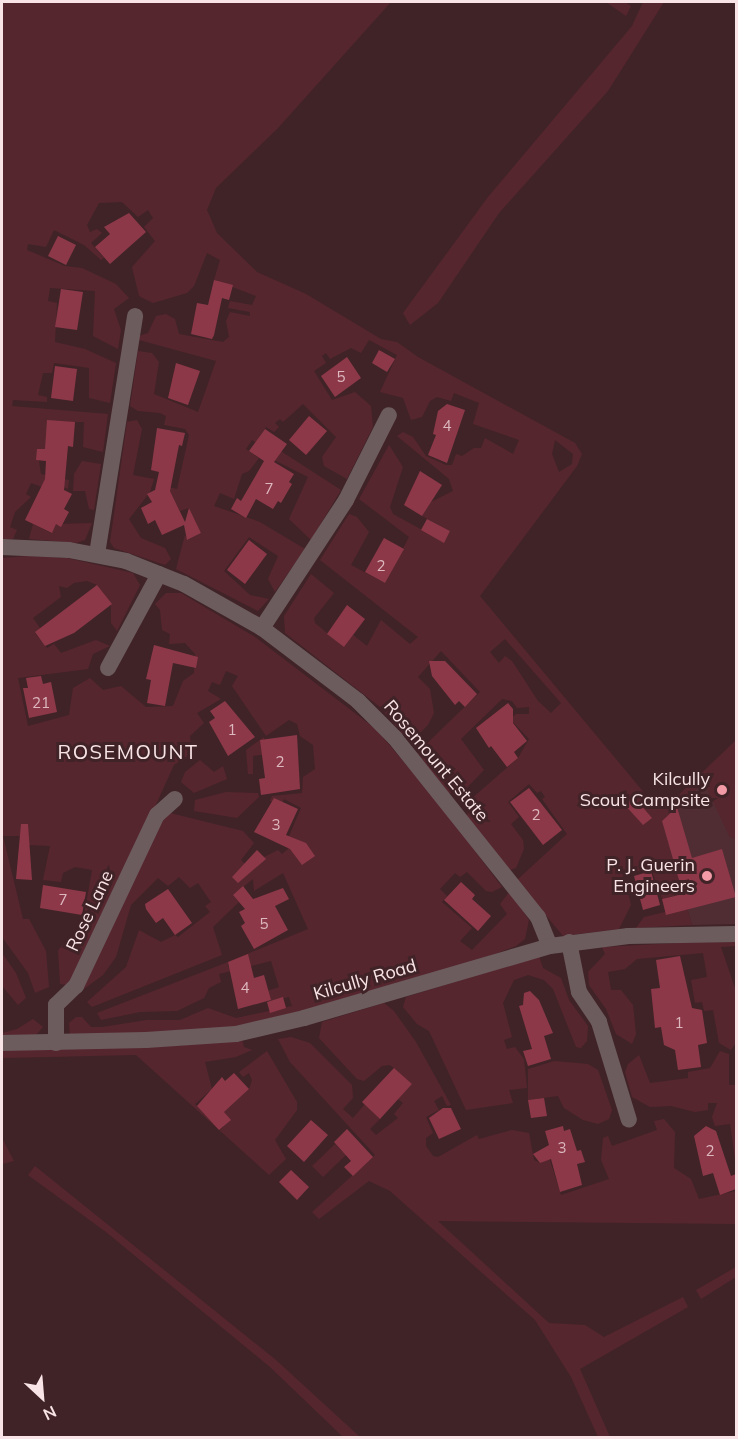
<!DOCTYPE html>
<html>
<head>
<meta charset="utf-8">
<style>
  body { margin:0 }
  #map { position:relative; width:738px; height:1439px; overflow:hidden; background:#402327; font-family:Mulish,sans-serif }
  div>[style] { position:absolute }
  .built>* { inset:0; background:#502d33 }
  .green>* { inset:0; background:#56262e }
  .building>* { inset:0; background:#8c3849 }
  .minor>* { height:16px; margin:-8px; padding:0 8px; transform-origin:8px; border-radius:8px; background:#6c5c5e }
  .dots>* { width:16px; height:16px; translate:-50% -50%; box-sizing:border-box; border:3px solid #402327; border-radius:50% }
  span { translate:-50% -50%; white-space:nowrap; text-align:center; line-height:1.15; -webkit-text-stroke:6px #402327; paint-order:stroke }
  .number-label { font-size:15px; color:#ddb9bf }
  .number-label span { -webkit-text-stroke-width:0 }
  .street-label { font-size:18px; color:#f8e4e6 }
  .poi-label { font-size:18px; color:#f8e4e6 }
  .right { translate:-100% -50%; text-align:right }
  .neighbourhood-label { font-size:20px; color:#f8e4e6; letter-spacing:1.5px }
  .frame { position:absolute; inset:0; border:3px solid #f8e4e6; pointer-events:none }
  .north { position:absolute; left:12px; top:1367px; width:60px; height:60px; -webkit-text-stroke:4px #402327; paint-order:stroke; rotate:154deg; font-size:16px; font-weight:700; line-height:24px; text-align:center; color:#f8e4e6 }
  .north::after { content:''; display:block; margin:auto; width:21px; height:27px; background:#f8e4e6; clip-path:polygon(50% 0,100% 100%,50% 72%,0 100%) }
</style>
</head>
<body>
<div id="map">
  <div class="built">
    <i style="clip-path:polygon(704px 782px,736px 840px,736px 924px,692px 925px,662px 821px)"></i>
  </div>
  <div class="green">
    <i style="clip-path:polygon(evenodd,2px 2px,391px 2px,278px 128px,216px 188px,207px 210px,217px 233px,257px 272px,306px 294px,381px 339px,397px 342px,418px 357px,575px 443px,582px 454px,577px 466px,480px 596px,656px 807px,666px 807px,736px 740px,736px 840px,729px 836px,704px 782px,662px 821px,692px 925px,636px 928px,644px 917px,665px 912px,677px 895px,662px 899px,651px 868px,624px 875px,631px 905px,619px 929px,563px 936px,517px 880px,567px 834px,542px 799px,545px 797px,541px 791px,537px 793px,529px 784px,508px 802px,519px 817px,511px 824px,523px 840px,524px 849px,516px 868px,510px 870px,467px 816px,470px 800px,518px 758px,529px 739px,510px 719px,516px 714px,529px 714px,529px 707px,517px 708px,512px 701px,502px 699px,461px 739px,484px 770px,462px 793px,449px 793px,417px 753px,480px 692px,441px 651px,418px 677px,430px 689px,434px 713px,428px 725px,410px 743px,380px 707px,285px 633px,284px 616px,311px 574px,334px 593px,314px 618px,315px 623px,344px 647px,353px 635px,367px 646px,381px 620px,410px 644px,418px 637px,320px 560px,349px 514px,357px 517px,369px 532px,351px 565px,385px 583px,409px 537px,359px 499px,389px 445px,403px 467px,390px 507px,393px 514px,444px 542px,450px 531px,422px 516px,431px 502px,453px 491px,449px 479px,397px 436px,403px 432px,413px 437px,426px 456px,446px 465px,452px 465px,456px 454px,462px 456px,474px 448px,481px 448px,485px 438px,513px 454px,519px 440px,473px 424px,479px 403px,454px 393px,451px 401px,437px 397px,430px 401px,422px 417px,411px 420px,403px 398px,380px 392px,397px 355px,369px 340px,361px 353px,351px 348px,330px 359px,326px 353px,322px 356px,326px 363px,314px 371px,332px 400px,355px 392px,371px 406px,373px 427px,347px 479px,324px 466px,322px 457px,336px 437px,303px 404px,283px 422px,280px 419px,275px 423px,279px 427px,274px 432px,266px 427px,259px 437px,341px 490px,311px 540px,289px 519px,308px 477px,274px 460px,277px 455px,252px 440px,246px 449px,259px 458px,249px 471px,242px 474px,234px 499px,220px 493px,214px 506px,260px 522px,305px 549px,275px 592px,268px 579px,278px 556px,249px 537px,224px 571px,250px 595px,269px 599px,258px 611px,176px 569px,185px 535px,188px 540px,201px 533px,189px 508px,180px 511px,168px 487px,177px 489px,189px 435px,185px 429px,164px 425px,166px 416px,160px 413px,138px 411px,130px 406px,138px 351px,152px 353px,159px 362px,154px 394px,198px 412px,216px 361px,139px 340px,139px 336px,148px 333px,156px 316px,166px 314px,175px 319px,179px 334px,223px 342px,229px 337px,226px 321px,230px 312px,250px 316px,250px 312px,228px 308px,230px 301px,252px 305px,256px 296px,214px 280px,220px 260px,207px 253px,194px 286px,187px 293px,153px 303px,139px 296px,132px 267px,155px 241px,144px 227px,153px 218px,148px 210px,138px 217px,122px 202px,99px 203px,87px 225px,90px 232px,97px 229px,102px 233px,91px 243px,104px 258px,101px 260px,84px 245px,54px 230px,46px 247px,28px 244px,27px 250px,65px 266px,82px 268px,116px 284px,129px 298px,114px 309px,121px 330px,118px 349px,93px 336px,95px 291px,50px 288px,48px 301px,57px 303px,55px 342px,85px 349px,116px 363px,110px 403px,89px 398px,89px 368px,54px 363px,52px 373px,43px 373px,38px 395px,47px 397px,47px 402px,13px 400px,12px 406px,108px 414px,103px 452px,83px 447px,84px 422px,75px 422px,45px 449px,37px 449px,41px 474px,69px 480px,68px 489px,49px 481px,45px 488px,31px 483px,26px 494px,31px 497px,15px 512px,10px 527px,17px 530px,13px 539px,2px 540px,2px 2px,555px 440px,573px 454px,572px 464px,559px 472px,552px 454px,555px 440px,2px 2px,505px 639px,561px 703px,551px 713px,538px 701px,512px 661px,505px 656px,499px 663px,490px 652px,505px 639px)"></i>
    <i style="clip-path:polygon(606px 2px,625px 2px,631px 6px,626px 16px)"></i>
    <i style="clip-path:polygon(643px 2px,664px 2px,608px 91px,499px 213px,438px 303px,410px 325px,403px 313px,488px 197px,632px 26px)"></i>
    <i style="clip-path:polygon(137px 420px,142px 429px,133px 475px,154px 479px,150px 492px,129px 519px,141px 538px,165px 548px,171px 559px,165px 565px,114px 548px,110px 542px,127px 422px)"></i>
    <i style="clip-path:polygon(82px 461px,101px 464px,94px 510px,89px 509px,85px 491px,73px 491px,74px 474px)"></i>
    <i style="clip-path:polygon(92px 523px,85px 540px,76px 543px,29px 539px,33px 524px,51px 533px,56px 524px)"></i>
    <i style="clip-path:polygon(28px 556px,67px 558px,133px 573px,140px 585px,117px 631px,111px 623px,111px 604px,97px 585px,87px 581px,74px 583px,67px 588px,59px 586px,61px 597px,33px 618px,40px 628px,35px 633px,47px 648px,54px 644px,61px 653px,96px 640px,110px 646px,93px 654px,88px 669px,18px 678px,28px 726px,69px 715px,73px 688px,90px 678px,103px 690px,121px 686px,146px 707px,173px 706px,183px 681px,194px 673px,195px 654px,185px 643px,169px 644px,170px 634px,162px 630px,160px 610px,155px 604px,166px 593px,181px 593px,255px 637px,377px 730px,444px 810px,502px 887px,492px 892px,486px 891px,467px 872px,460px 877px,455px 873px,440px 889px,447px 896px,442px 902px,472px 928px,460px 941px,472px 950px,507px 914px,500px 904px,510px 891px,529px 920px,525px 939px,516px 946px,479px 960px,360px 996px,216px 1032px,70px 1034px,69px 1023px,76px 1017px,82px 1017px,91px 1027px,102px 1027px,147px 1020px,180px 1020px,208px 1008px,236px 1018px,292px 1006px,289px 997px,270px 1001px,267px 991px,279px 987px,271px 961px,219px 974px,221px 982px,209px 988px,204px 998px,177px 1011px,140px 1012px,101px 1020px,97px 1013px,228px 962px,228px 967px,235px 964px,235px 959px,308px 929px,283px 873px,254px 891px,253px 879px,233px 895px,239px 902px,213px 927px,222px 955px,92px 1007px,87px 1002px,126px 967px,139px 930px,161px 942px,175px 935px,178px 937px,210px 912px,205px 906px,211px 902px,198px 883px,190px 888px,179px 877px,168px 886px,158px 878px,131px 905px,116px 957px,103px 975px,77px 994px,159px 816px,170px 813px,243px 831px,254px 843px,241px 860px,252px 871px,264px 857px,278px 850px,282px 854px,288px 849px,289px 836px,301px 808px,284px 799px,281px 804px,270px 801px,272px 796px,302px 793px,303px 777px,315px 769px,313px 745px,300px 736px,297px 724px,289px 720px,266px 736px,232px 686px,238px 676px,226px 671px,220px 685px,212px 682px,208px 691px,221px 699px,197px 713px,204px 723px,190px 736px,192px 753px,174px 765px,73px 986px,60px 984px,58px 950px,82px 927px,92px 870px,75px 867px,63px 873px,61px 882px,43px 880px,50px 846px,29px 845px,28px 836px,3px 836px,23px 919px,29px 919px,46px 951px,49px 987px,35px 993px,28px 973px,2px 937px,2px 558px)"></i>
    <i style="clip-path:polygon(264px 737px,267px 754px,253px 756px,253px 774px,248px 774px,246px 750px)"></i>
    <i style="clip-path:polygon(200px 760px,214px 772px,223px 766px,227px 779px,194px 793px,181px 782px,185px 772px)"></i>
    <i style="clip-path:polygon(226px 792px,258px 793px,259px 797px,237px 818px,194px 811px,195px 800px)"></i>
    <i style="clip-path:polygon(736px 940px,736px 946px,721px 947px,736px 991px,736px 1043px,731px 1050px,719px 1043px,713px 1010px,704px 1011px,702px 1002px,695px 1003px,691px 980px,707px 977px,703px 953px,637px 959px,625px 969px,608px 972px,611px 990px,621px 990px,633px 1005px,636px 1034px,632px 1044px,616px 1034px,606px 1009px,589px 985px,588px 972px,605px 954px,602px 947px)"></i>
    <i style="clip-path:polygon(2px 953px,16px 973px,26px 998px,18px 1005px,2px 986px)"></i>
    <i style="clip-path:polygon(539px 956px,543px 968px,561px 978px,569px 1000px,588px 1026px,587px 1041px,581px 1048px,576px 1047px,553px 989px,544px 980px,528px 975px,514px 980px,503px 1003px,512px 1037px,504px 1040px,507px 1049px,515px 1047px,524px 1059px,527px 1088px,509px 1090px,513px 1103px,466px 1110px,429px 1031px,417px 1024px,403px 1007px,406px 997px)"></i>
    <i style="clip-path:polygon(384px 1003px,394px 1011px,416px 1042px,451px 1105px,447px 1106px,442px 1096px,434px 1101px,439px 1110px,426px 1117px,433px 1133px,426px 1138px,426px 1146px,433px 1156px,438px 1157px,477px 1135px,479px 1139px,512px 1130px,529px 1133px,534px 1160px,540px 1163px,549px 1157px,561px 1195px,609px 1179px,601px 1160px,603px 1138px,608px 1136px,612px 1146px,657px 1130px,654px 1121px,664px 1119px,675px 1132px,674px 1168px,691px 1179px,699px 1199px,736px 1191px,736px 1224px,438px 1221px,549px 1323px,585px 1325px,604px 1337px,683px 1297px,688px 1307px,580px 1369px,610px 1437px,598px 1437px,571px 1377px,535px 1320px,390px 1191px,369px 1181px,319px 1219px,312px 1212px,375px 1155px,290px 1062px,278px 1039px,291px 1037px,310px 1043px,352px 1085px,353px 1098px,343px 1109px,353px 1118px,365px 1104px,380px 1119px,370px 1129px,376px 1135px,398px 1118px,394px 1114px,403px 1103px,398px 1099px,412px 1084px,390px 1065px,382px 1066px,364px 1081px,357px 1079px,319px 1038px,322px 1022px)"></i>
    <i style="clip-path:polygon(33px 1019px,43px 1027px,36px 1035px,2px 1036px,2px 1029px,2px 1033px,17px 1029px)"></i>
    <i style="clip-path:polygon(242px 1040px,244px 1047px,252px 1050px,236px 1057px,205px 1062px,212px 1089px,195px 1104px,220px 1130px,230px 1120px,224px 1112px,249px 1089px,252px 1080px,249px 1073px,243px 1077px,239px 1072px,267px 1051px,297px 1102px,297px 1110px,275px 1140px,286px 1159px,269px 1175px,136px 1055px,2px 1058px,2px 1051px)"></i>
    <i style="clip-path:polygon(720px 1051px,729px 1054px,729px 1085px,736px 1085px,736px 1166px,730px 1124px,715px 1126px,712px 1117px,717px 1103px,708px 1103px,708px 1110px,695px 1112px,671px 1106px,650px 1107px,632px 1097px,625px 1072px,628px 1064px,639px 1055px,650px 1083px,688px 1078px,688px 1072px,710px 1068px)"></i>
    <i style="clip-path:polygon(554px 1061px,588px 1064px,598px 1070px,612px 1110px,609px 1119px,598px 1124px,583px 1120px,564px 1108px,558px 1096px,528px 1100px,528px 1069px)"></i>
    <i style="clip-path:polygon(2px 1138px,14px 1161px,2px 1164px)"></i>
    <i style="clip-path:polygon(335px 1144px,346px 1155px,323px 1177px,312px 1166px)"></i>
    <i style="clip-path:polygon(35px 1166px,276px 1360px,360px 1437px,343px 1437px,270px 1367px,106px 1232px,28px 1175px)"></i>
    <i style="clip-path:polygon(736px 1267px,736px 1277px,701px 1299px,696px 1290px)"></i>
  </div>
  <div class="building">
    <i style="clip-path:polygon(129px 213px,146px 232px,110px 264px,95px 247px,110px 234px,104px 227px)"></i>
    <i style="clip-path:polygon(58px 236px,76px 245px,66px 265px,48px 256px)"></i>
    <i style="clip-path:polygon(214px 280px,233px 285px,229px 300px,222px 298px,214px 335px,212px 339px,191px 334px,197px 303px,208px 305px)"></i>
    <i style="clip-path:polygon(61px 289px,83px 292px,77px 330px,55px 327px)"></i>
    <i style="clip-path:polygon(379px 350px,395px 359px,387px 372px,372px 363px)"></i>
    <i style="clip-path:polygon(347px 357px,361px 378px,335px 397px,321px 376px)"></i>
    <i style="clip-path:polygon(176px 363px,200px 371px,188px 405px,168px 398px)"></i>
    <i style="clip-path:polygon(55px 366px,77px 369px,73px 401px,51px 398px)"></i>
    <i style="clip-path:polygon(447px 404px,465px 410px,447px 463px,428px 455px,436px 435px,433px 434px,438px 411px)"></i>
    <i style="clip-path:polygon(309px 416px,327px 431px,306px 455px,289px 440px)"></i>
    <i style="clip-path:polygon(47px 420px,75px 422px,73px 447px,68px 446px,64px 490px,72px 494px,64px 509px,69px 512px,61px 527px,56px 524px,52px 533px,25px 520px,45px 479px,46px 461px,36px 460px,37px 449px,45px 449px)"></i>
    <i style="clip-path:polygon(157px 428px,185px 433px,182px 446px,179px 445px,170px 491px,185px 522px,189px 508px,201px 533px,187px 540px,184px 525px,162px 535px,155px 520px,148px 524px,141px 508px,152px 502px,147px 494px,155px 490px,159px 472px,151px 470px)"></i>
    <i style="clip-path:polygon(265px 429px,287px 444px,274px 462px,294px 474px,289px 482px,292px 484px,281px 503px,278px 501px,273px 509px,256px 499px,246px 518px,231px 509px,237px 498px,241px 501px,264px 461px,249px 451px)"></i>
    <i style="clip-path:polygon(420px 471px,442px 485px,422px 516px,404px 505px)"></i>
    <i style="clip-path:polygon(427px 519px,450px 531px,444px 543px,421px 530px)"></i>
    <i style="clip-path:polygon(384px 538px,404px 549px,385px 583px,365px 572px)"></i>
    <i style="clip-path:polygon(249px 540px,267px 554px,245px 584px,227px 570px)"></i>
    <i style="clip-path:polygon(97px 585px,112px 604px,74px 633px,45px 646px,35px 632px)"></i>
    <i style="clip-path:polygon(347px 605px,365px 619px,344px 647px,327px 634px)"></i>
    <i style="clip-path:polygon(154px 645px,198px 657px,196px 668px,173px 663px,165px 706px,147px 703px,151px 680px,146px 679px)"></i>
    <i style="clip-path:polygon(429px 661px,445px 661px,477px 694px,465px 707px,459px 701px,455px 705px,432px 676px)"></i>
    <i style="clip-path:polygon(41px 676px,43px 684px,51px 682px,57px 712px,29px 718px,23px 688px,28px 688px,26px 678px)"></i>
    <i style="clip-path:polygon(225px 701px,255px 737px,228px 756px,209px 722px,215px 718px,210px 711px)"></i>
    <i style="clip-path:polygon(508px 703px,513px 709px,513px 723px,527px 741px,514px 752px,518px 758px,507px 767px,491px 746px,489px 748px,476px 728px)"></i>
    <i style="clip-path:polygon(297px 735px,300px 789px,261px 795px,259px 779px,265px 778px,260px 740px)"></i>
    <i style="clip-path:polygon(529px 788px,562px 830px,543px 845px,510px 802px)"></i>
    <i style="clip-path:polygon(633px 796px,652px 818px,643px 825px,624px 804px)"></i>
    <i style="clip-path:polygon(274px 798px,298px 809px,286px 835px,306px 843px,315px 856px,302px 865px,290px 849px,254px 832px)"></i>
    <i style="clip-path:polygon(677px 807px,692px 858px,722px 849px,736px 897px,666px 915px,662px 899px,683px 894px,662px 821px)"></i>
    <i style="clip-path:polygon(21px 824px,28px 824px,32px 880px,16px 879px)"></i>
    <i style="clip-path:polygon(257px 850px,266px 859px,238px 883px,232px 877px)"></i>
    <i style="clip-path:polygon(651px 871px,660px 905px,643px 910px,634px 876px)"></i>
    <i style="clip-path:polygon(461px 882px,475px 895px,472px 899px,491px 916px,478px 931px,444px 900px)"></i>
    <i style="clip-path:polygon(43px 885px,86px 892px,82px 915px,40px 908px)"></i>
    <i style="clip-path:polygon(243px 886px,253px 899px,283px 888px,289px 899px,275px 906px,288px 930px,254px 949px,241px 926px,245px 923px,239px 912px,245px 909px,233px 895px)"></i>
    <i style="clip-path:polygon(168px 889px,192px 923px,175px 935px,163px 918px,156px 923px,146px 909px,145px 904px)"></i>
    <i style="clip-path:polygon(248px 954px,254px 978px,264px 975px,271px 1000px,238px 1009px,228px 962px)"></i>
    <i style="clip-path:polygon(680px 956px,692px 1008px,702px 1010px,707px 1043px,698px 1045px,701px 1067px,678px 1070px,675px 1050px,664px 1045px,661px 1027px,655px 1028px,651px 989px,660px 988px,656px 960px)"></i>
    <i style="clip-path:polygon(530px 991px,539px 1000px,553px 1033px,544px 1036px,551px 1059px,528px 1066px,523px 1051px,532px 1049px,519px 1006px,523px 1005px,524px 993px)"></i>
    <i style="clip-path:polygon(283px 997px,286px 1008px,270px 1013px,267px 1002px)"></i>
    <i style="clip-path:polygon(394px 1068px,412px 1084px,380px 1119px,362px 1102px)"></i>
    <i style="clip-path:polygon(234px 1073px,249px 1089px,224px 1112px,231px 1120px,219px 1130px,197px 1106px,222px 1077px,225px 1081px)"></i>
    <i style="clip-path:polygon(544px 1098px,547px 1116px,531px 1118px,528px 1100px)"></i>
    <i style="clip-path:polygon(443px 1108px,451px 1108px,461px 1129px,439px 1139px,429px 1118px)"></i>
    <i style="clip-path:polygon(311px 1120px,328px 1135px,304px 1162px,287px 1146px)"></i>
    <i style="clip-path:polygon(563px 1126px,564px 1131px,570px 1129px,577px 1151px,581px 1150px,585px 1162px,577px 1164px,582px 1185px,560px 1192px,551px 1159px,540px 1163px,533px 1154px,549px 1145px,545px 1131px)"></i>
    <i style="clip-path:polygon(706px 1126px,716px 1131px,731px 1176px,736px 1174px,736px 1189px,720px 1195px,713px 1173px,703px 1176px,694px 1136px)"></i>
    <i style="clip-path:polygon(347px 1129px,373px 1157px,353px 1176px,344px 1167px,351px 1161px,334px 1142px)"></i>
    <i style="clip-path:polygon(291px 1170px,309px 1187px,297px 1200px,279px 1182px)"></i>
  </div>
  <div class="minor">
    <i style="left:2px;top:547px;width:67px;rotate:2.6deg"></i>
    <i style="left:69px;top:550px;width:58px;rotate:10.9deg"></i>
    <i style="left:126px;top:561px;width:62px;rotate:21.6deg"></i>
    <i style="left:184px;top:584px;width:90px;rotate:29.4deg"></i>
    <i style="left:262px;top:628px;width:121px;rotate:37.2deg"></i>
    <i style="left:358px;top:701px;width:52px;rotate:45deg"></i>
    <i style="left:395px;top:738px;width:229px;rotate:51.4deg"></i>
    <i style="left:538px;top:917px;width:31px;rotate:68deg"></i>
    <i style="left:97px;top:554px;width:241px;rotate:-80.9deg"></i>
    <i style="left:262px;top:628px;width:153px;rotate:-56.7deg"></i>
    <i style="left:346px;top:500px;width:95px;rotate:-63.2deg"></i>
    <i style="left:108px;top:668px;width:107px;rotate:-61.5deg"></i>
    <i style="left:569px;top:942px;width:51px;rotate:78.7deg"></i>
    <i style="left:579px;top:992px;width:36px;rotate:56deg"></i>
    <i style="left:599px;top:1022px;width:102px;rotate:73deg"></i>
    <i style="left:2px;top:1043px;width:144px;rotate:-1.2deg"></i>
    <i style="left:146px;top:1040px;width:90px;rotate:-3.8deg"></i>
    <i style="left:236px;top:1034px;width:70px;rotate:-13.2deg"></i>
    <i style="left:304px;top:1018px;width:256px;rotate:-16.3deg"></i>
    <i style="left:550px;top:946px;width:79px;rotate:-7.3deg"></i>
    <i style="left:628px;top:936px;width:108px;rotate:-1.1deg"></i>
    <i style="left:56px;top:1043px;width:38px;rotate:-90deg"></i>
    <i style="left:56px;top:1005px;width:28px;rotate:-44deg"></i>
    <i style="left:76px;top:986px;width:189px;rotate:-64.7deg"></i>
    <i style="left:157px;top:815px;width:24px;rotate:-42deg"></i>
  </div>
  <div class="dots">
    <i style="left:722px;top:790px;background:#f39aa7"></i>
    <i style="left:707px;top:876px;background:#f39aa7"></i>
  </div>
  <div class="number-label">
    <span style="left:341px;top:377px">5</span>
    <span style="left:447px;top:426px">4</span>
    <span style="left:269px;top:489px">7</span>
    <span style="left:381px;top:566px">2</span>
    <span style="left:41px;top:703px">21</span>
    <span style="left:232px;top:730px">1</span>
    <span style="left:280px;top:762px">2</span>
    <span style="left:536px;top:815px">2</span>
    <span style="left:276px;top:825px">3</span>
    <span style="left:63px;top:900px">7</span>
    <span style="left:264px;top:924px">5</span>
    <span style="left:245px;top:988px">4</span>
    <span style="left:679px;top:1023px">1</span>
    <span style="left:562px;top:1148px">3</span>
    <span style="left:710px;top:1151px">2</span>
  </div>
  <div class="street-label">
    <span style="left:436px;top:761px;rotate:50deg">Rosemount Estate</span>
    <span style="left:90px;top:911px;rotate:-65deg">Rose Lane</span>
    <span style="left:365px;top:980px;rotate:-16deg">Kilcully Road</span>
  </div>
  <div class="poi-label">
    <span class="right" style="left:710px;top:790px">Kilcully<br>Scout Campsite</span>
    <span class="right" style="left:695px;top:876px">P. J. Guerin<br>Engineers</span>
  </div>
  <div class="neighbourhood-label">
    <span style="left:128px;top:751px">ROSEMOUNT</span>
  </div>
  <div class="frame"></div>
  <div class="north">N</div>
</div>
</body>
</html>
